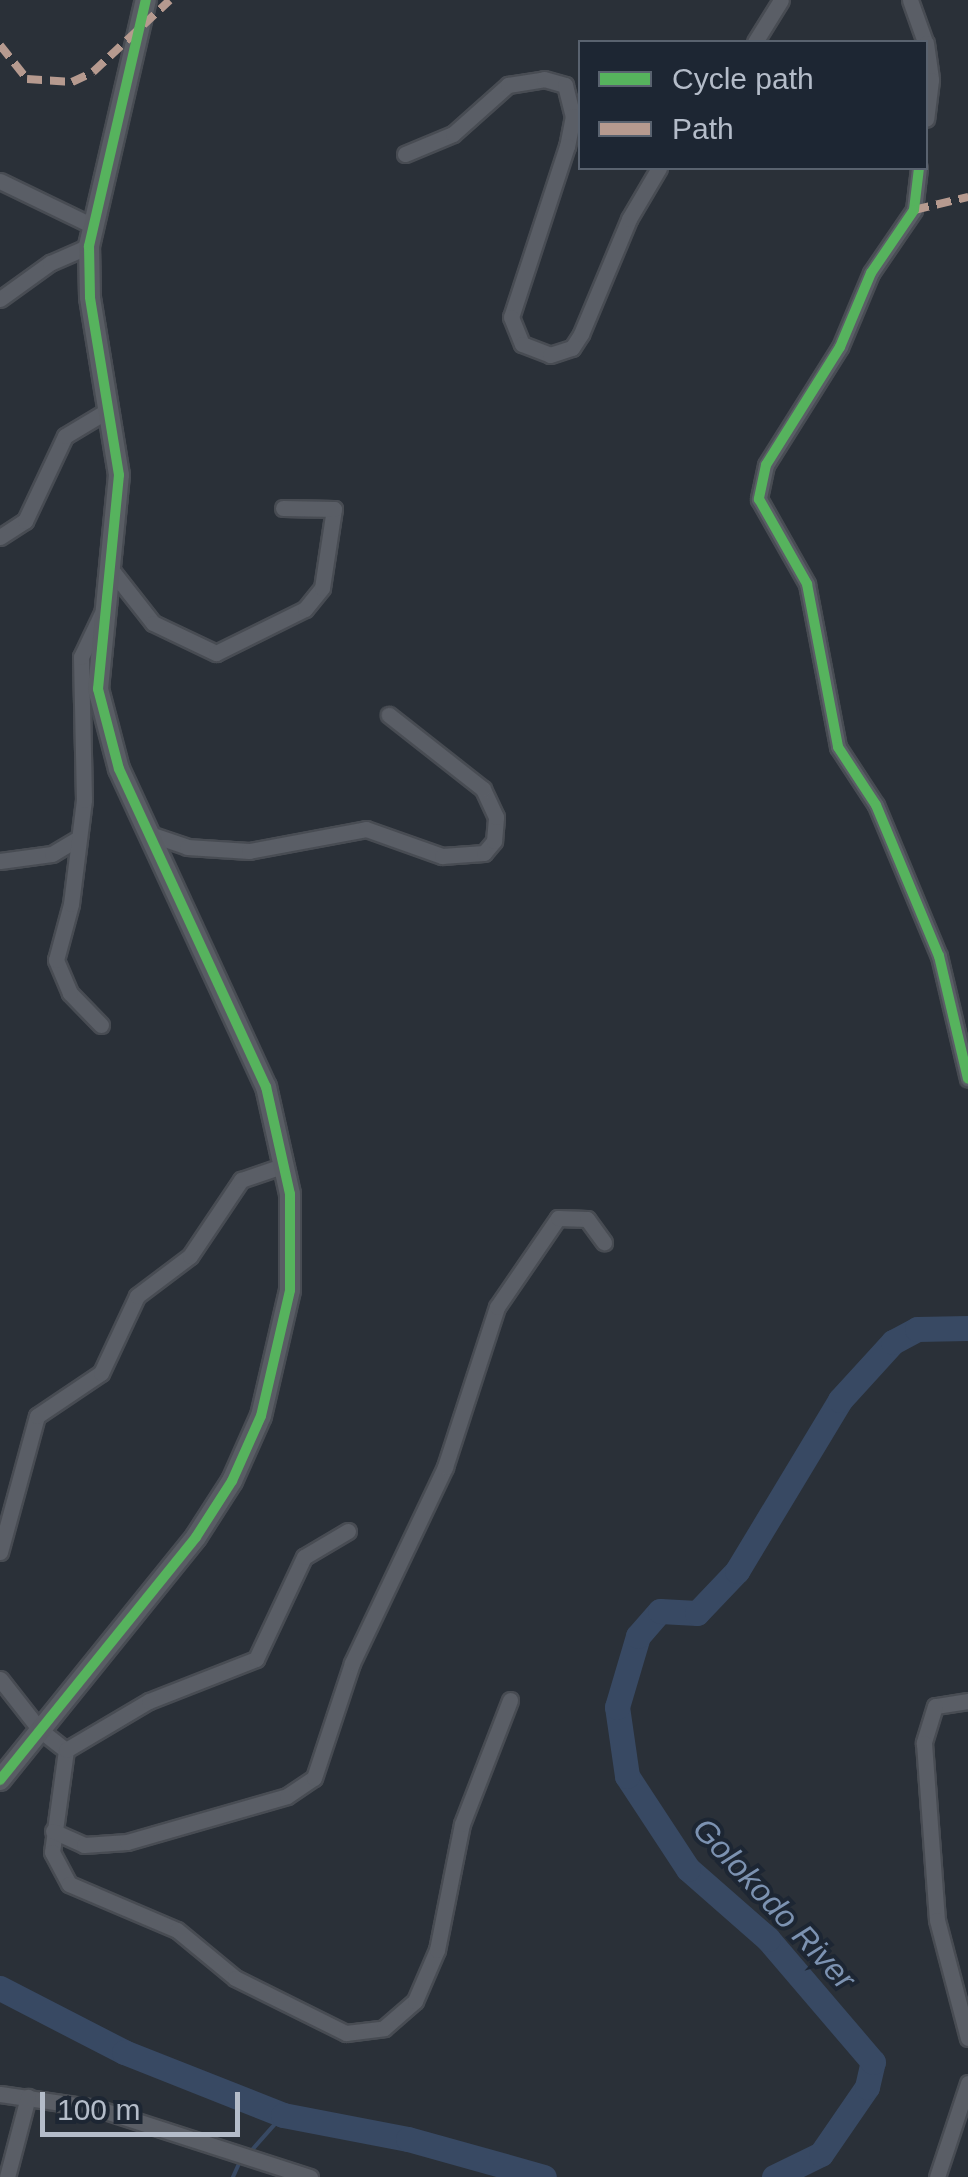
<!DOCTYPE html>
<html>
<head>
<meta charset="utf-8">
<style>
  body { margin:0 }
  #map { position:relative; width:968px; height:2177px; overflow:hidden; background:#2a3038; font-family:Arial,sans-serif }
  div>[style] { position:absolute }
  .stream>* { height:4px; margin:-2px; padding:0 2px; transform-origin:2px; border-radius:2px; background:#384963 }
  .river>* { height:25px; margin:-12.5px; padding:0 12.5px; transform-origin:12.5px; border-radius:12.5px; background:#384963 }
  .roads { filter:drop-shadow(2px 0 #484c53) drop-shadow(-2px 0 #484c53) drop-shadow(0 2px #484c53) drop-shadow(0 -2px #484c53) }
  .street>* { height:15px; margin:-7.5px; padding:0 7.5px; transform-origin:7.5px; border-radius:7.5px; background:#5a5e66 }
  .secondary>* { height:20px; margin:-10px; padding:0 10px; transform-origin:10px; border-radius:10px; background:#595d64 }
  .quiet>* { height:8px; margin-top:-4px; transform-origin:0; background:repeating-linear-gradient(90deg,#b69a8f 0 15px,transparent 0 23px) }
  .cycleway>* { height:10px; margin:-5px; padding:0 5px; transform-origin:5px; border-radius:5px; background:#56b35d }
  span { translate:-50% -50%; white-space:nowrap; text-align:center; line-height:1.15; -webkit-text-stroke:8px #1d2633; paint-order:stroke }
  .water-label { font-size:32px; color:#7c92b1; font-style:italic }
  .legend { position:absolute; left:578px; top:40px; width:350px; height:130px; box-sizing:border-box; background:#1d2633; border:2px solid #59626f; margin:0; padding:12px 18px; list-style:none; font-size:30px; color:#b4bcc9 }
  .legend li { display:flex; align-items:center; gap:20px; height:50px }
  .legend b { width:50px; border:2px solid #59626f }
  .scale { position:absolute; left:40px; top:2092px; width:200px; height:45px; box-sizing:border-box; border:5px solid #b4bcc9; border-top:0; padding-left:12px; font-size:30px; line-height:35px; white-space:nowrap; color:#b4bcc9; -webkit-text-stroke:8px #1d2633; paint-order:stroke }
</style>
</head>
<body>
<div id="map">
  <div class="stream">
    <i style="left:251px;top:2151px;width:48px;rotate:-48.4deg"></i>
    <i style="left:233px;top:2177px;width:17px;rotate:-66deg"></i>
  </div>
  <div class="river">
    <i style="left:0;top:1988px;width:140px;rotate:27.3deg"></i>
    <i style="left:124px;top:2052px;width:171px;rotate:21.6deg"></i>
    <i style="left:283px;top:2115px;width:127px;rotate:10.9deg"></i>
    <i style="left:408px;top:2139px;width:141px;rotate:15.6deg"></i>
    <i style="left:774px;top:2177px;width:52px;rotate:-26.1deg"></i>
    <i style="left:821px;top:2154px;width:81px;rotate:-55.5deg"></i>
    <i style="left:867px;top:2087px;width:26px;rotate:-77deg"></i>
    <i style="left:873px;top:2062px;width:162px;rotate:-130.5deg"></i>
    <i style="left:768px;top:1939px;width:106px;rotate:-138.8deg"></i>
    <i style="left:688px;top:1869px;width:111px;rotate:-123.3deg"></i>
    <i style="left:627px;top:1776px;width:70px;rotate:-98.2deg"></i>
    <i style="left:617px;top:1707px;width:74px;rotate:-73.5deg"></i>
    <i style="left:638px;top:1636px;width:33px;rotate:-49deg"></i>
    <i style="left:660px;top:1611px;width:37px;rotate:3deg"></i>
    <i style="left:697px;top:1613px;width:58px;rotate:-46.4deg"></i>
    <i style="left:737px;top:1571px;width:200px;rotate:-58.9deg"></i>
    <i style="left:840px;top:1400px;width:79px;rotate:-47.6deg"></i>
    <i style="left:893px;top:1342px;width:27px;rotate:-28deg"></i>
    <i style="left:917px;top:1329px;width:51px;rotate:-1.1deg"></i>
  </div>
  <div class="roads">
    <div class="street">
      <i style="left:910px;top:0;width:45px;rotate:70.3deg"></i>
      <i style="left:755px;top:42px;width:49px;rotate:-58.2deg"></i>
      <i style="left:926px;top:43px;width:37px;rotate:82deg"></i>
      <i style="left:931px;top:80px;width:39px;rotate:97deg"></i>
      <i style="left:405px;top:154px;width:52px;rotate:-22.6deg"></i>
      <i style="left:453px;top:134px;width:74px;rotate:-41.7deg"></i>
      <i style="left:508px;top:85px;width:36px;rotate:-9deg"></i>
      <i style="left:544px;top:79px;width:22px;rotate:16deg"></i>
      <i style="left:565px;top:85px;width:32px;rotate:76deg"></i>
      <i style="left:573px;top:116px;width:31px;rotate:101deg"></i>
      <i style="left:567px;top:146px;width:180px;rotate:108.1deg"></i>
      <i style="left:511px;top:317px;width:29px;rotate:68deg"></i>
      <i style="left:522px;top:344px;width:30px;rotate:21deg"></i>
      <i style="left:550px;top:355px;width:23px;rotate:-18deg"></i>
      <i style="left:572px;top:348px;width:17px;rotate:-57deg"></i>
      <i style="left:581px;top:334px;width:125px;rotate:-67.3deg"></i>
      <i style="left:629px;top:219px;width:59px;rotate:-59.5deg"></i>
      <i style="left:919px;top:168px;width:42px;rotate:96.8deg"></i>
      <i style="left:914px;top:210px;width:76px;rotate:124.3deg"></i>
      <i style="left:871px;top:273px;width:80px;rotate:112.7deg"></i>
      <i style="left:840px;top:347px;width:139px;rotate:122.1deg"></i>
      <i style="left:766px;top:465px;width:35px;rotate:102deg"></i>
      <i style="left:759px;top:499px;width:98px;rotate:60.5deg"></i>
      <i style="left:807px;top:584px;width:166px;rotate:79.2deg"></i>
      <i style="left:838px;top:747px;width:69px;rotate:56.8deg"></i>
      <i style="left:876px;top:805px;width:164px;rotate:67.4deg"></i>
      <i style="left:939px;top:956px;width:126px;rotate:76.7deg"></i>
      <i style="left:0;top:181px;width:101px;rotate:25.8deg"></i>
      <i style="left:0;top:299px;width:62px;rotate:-35.8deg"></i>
      <i style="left:50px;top:263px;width:43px;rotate:-23.6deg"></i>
      <i style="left:0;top:537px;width:30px;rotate:-33deg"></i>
      <i style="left:25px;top:521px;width:94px;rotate:-64.8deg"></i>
      <i style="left:65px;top:436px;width:52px;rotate:-31deg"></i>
      <i style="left:109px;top:567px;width:71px;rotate:51.8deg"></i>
      <i style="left:153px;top:623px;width:70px;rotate:25.5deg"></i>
      <i style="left:216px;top:653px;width:99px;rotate:-26.3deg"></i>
      <i style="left:305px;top:609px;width:27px;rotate:-51deg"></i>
      <i style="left:322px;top:588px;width:80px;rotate:-81.4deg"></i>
      <i style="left:334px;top:509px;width:51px;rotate:-178.9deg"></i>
      <i style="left:150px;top:834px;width:39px;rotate:19deg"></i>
      <i style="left:187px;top:847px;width:62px;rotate:3.7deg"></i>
      <i style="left:249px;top:851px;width:119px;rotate:-10.6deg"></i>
      <i style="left:366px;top:829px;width:81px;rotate:19.6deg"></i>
      <i style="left:442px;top:856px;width:42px;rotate:-4.1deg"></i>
      <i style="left:484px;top:853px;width:16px;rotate:-50deg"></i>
      <i style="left:494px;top:841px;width:24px;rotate:-85deg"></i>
      <i style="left:496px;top:817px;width:31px;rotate:-115deg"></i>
      <i style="left:483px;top:789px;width:120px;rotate:-141.8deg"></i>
      <i style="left:0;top:861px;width:52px;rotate:-7.7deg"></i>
      <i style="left:52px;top:854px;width:27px;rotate:-31deg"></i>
      <i style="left:101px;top:1025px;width:45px;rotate:-134.1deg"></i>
      <i style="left:70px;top:993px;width:36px;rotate:-113deg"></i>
      <i style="left:56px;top:960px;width:58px;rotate:-75deg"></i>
      <i style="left:71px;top:904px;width:105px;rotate:-82.9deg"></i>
      <i style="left:84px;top:800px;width:143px;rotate:-91.2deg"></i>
      <i style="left:81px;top:657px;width:49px;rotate:-64.5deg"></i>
      <i style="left:0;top:1552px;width:141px;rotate:-74.8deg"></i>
      <i style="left:37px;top:1416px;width:77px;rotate:-33.9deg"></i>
      <i style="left:101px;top:1373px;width:85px;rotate:-64.9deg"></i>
      <i style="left:137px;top:1296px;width:66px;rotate:-37deg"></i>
      <i style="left:190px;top:1256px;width:92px;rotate:-56.1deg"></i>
      <i style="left:241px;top:1180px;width:46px;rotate:-18.8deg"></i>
      <i style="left:0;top:1679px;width:65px;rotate:51.9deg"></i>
      <i style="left:40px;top:1730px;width:33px;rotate:38deg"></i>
      <i style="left:66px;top:1750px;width:103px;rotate:97.8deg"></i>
      <i style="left:52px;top:1852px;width:36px;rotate:62deg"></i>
      <i style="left:69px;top:1884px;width:117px;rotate:23.1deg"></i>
      <i style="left:177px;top:1930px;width:75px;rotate:39.6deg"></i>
      <i style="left:235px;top:1978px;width:124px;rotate:26.4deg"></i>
      <i style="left:346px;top:2033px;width:38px;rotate:-7deg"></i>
      <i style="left:384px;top:2028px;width:41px;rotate:-41.1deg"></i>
      <i style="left:415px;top:2001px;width:56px;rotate:-66.7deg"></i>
      <i style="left:437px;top:1950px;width:128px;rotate:-78.8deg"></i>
      <i style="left:462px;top:1824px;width:133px;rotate:-68.8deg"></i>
      <i style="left:968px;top:1701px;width:33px;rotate:171deg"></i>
      <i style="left:935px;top:1706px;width:39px;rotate:107deg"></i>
      <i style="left:924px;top:1743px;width:177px;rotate:85.8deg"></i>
      <i style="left:937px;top:1920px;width:122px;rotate:75.3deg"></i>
      <i style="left:66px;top:1750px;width:96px;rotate:-30.6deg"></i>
      <i style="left:149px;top:1701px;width:115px;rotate:-21.4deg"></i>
      <i style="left:256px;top:1659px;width:113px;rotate:-64.8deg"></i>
      <i style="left:304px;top:1557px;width:51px;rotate:-30.6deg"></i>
      <i style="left:53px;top:1831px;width:34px;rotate:24deg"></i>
      <i style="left:84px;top:1845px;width:43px;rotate:-4deg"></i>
      <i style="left:127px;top:1842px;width:166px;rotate:-16deg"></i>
      <i style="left:287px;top:1796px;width:32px;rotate:-34deg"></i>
      <i style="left:314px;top:1778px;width:121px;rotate:-71.7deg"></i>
      <i style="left:352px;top:1663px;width:217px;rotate:-64.6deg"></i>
      <i style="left:445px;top:1467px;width:168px;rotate:-72deg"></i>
      <i style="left:497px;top:1307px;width:108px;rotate:-55.6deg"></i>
      <i style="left:558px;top:1218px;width:29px;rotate:2deg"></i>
      <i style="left:587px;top:1219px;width:29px;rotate:54deg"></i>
      <i style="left:0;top:2094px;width:97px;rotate:8.3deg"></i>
      <i style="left:96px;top:2108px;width:225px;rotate:17.9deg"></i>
      <i style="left:7px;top:2177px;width:83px;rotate:-75.3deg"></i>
      <i style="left:937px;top:2177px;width:99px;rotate:-71.7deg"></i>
    </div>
    <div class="secondary">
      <i style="left:0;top:1780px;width:312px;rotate:-51.1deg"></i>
      <i style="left:196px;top:1537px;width:67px;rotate:-57.3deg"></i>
      <i style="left:232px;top:1481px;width:71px;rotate:-66deg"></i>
      <i style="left:261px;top:1416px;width:129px;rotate:-77deg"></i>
      <i style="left:290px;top:1290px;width:96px;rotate:-90deg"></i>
      <i style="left:290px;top:1194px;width:110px;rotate:-102.6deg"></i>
      <i style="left:266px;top:1087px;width:350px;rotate:-114.8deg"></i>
      <i style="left:119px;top:769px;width:83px;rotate:-104.7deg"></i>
      <i style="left:98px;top:689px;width:215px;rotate:-84.4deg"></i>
      <i style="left:119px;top:475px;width:180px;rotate:-99.3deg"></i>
      <i style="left:90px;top:297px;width:51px;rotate:-91.1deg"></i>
      <i style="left:89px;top:246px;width:253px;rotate:-77deg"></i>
    </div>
  </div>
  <div class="quiet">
    <i style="left:0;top:45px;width:43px;rotate:51.5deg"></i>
    <i style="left:27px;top:79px;width:45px;rotate:3.8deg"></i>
    <i style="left:72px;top:82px;width:23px;rotate:-25deg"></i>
    <i style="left:93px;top:72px;width:105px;rotate:-43.1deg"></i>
    <i style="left:914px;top:210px;width:56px;rotate:-13.5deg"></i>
  </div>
  <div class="cycleway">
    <i style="left:919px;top:168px;width:42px;rotate:96.8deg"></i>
    <i style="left:914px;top:210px;width:76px;rotate:124.3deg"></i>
    <i style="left:871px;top:273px;width:80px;rotate:112.7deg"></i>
    <i style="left:840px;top:347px;width:139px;rotate:122.1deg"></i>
    <i style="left:766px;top:465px;width:35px;rotate:102deg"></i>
    <i style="left:759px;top:499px;width:98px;rotate:60.5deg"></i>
    <i style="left:807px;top:584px;width:166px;rotate:79.2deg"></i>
    <i style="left:838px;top:747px;width:69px;rotate:56.8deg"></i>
    <i style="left:876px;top:805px;width:164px;rotate:67.4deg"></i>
    <i style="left:939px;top:956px;width:126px;rotate:76.7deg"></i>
    <i style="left:0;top:1780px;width:312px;rotate:-51.1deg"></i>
    <i style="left:196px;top:1537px;width:67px;rotate:-57.3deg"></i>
    <i style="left:232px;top:1481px;width:71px;rotate:-66deg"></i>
    <i style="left:261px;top:1416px;width:129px;rotate:-77deg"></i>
    <i style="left:290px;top:1290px;width:96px;rotate:-90deg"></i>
    <i style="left:290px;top:1194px;width:110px;rotate:-102.6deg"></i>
    <i style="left:266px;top:1087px;width:350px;rotate:-114.8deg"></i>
    <i style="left:119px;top:769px;width:83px;rotate:-104.7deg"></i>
    <i style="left:98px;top:689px;width:215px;rotate:-84.4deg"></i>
    <i style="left:119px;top:475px;width:180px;rotate:-99.3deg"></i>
    <i style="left:90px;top:297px;width:51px;rotate:-91.1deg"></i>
    <i style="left:89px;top:246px;width:253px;rotate:-77deg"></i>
  </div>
  <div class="water-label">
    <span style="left:774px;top:1904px;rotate:47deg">Golokodo River</span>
  </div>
  <ul class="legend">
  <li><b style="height:12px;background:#56b35d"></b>Cycle path</li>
  <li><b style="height:12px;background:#b69a8f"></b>Path</li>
  </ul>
  <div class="scale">100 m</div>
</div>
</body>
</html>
